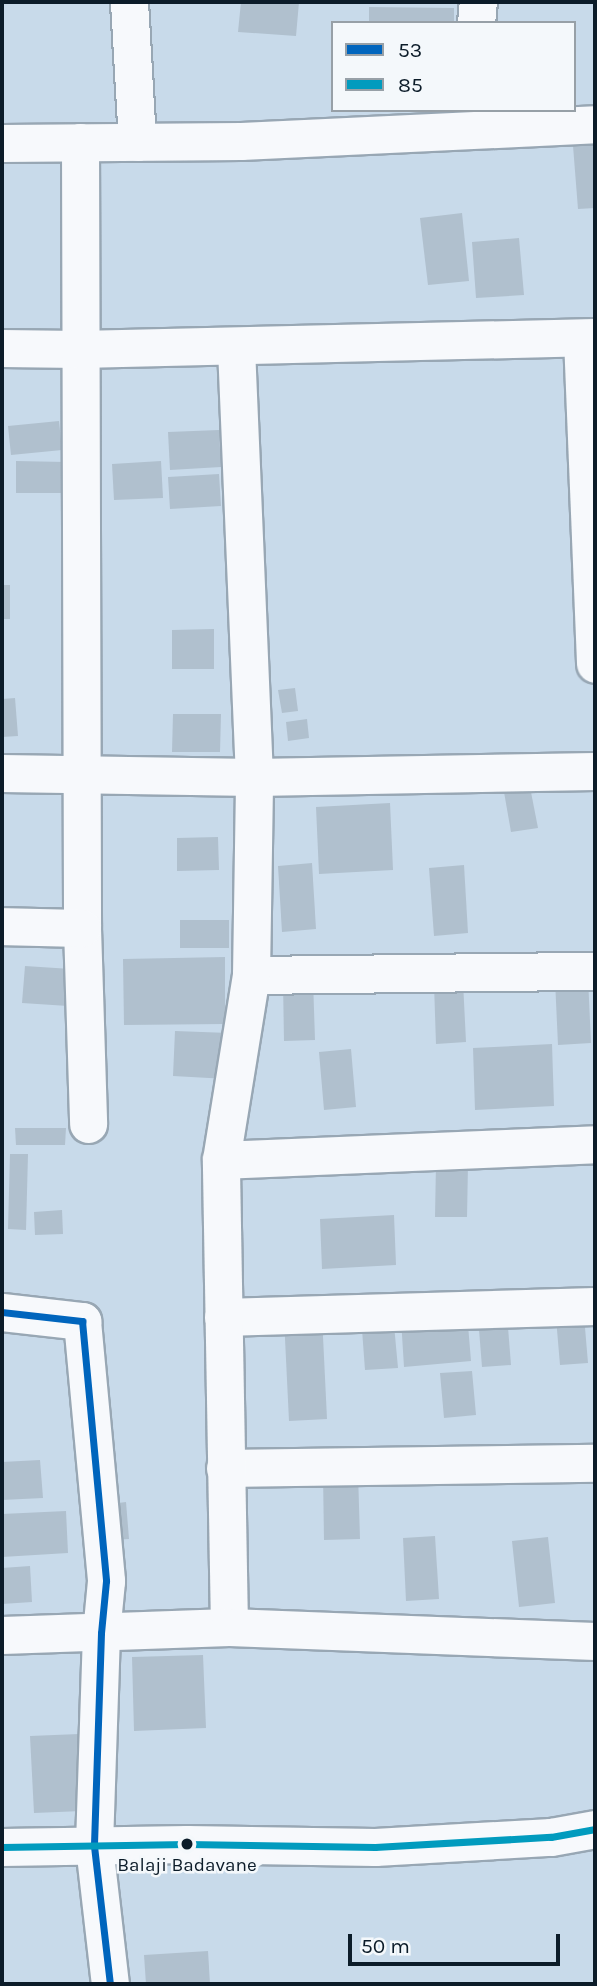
<!DOCTYPE html>
<html>
<head>
<meta charset="utf-8">
<style>
  body { margin:0 }
  #map { position:relative; width:597px; height:1986px; overflow:hidden; background:#c8daea; font-family:Karla,sans-serif }
  div>[style] { position:absolute }
  .building>* { inset:0; background:#b0c0ce }
  .roads { filter:drop-shadow(2px 0 #98a7b4) drop-shadow(-2px 0 #98a7b4) drop-shadow(0 2px #98a7b4) drop-shadow(0 -2px #98a7b4) }
  .minor>* { height:37px; margin:-18.5px; padding:0 18.5px; transform-origin:18.5px; border-radius:18.5px; background:#f7f9fc }
  .bus-1>* { height:7px; margin:-3.5px; padding:0 3.5px; transform-origin:3.5px; border-radius:3.5px; background:#0065bd }
  .bus-2>* { height:7px; margin:-3.5px; padding:0 3.5px; transform-origin:3.5px; border-radius:3.5px; background:#019bbe }
  .dots>* { width:19px; height:19px; translate:-50% -50%; box-sizing:border-box; border:4px solid #f4f8fb; border-radius:50% }
  span { translate:-50% -50%; white-space:nowrap; text-align:center; line-height:1.15; -webkit-text-stroke:5px #f4f8fb; paint-order:stroke }
  .bus-label { font-size:19px; color:#0c1c29 }
  .frame { position:absolute; inset:0; border:4px solid #0c1c29; pointer-events:none }
  .legend { position:absolute; left:331px; top:21px; width:245px; height:91px; box-sizing:border-box; background:#f4f8fb; border:2px solid #97a0a7; margin:0; padding:9px 12px; list-style:none; font-size:21px; color:#0c1c29 }
  .legend li { display:flex; align-items:center; gap:14px; height:35px }
  .legend b { width:35px; border:2px solid #97a0a7 }
  .scale { position:absolute; left:348px; top:1934px; width:212px; height:32px; box-sizing:border-box; border:4px solid #0c1c29; border-top:0; padding-left:9px; font-size:21px; line-height:24px; white-space:nowrap; color:#0c1c29; -webkit-text-stroke:5px #f4f8fb; paint-order:stroke }
</style>
</head>
<body>
<div id="map">
  <div class="building">
    <i style="clip-path:polygon(241px 2px,299px 2px,296px 36px,238px 32px)"></i>
    <i style="clip-path:polygon(369px 7px,454px 8px,454px 23px,369px 23px)"></i>
    <i style="clip-path:polygon(595px 130px,595px 208px,578px 209px,572px 133px)"></i>
    <i style="clip-path:polygon(462px 213px,469px 281px,428px 285px,420px 218px)"></i>
    <i style="clip-path:polygon(519px 238px,524px 295px,476px 298px,472px 242px)"></i>
    <i style="clip-path:polygon(59px 421px,62px 450px,11px 455px,8px 426px)"></i>
    <i style="clip-path:polygon(219px 430px,221px 467px,170px 470px,168px 432px)"></i>
    <i style="clip-path:polygon(16px 461px,66px 462px,66px 493px,16px 493px)"></i>
    <i style="clip-path:polygon(161px 461px,163px 498px,114px 500px,112px 464px)"></i>
    <i style="clip-path:polygon(219px 474px,221px 506px,170px 509px,168px 477px)"></i>
    <i style="clip-path:polygon(2px 585px,10px 585px,10px 619px,2px 619px)"></i>
    <i style="clip-path:polygon(214px 629px,214px 669px,172px 669px,172px 630px)"></i>
    <i style="clip-path:polygon(295px 688px,298px 711px,282px 713px,278px 690px)"></i>
    <i style="clip-path:polygon(15px 698px,18px 736px,2px 737px,2px 699px)"></i>
    <i style="clip-path:polygon(173px 714px,221px 714px,220px 752px,172px 752px)"></i>
    <i style="clip-path:polygon(307px 719px,309px 738px,288px 741px,286px 722px)"></i>
    <i style="clip-path:polygon(530px 787px,538px 828px,511px 832px,504px 792px)"></i>
    <i style="clip-path:polygon(390px 803px,393px 870px,319px 874px,316px 807px)"></i>
    <i style="clip-path:polygon(218px 837px,219px 870px,177px 871px,177px 838px)"></i>
    <i style="clip-path:polygon(312px 863px,316px 929px,282px 932px,278px 866px)"></i>
    <i style="clip-path:polygon(464px 865px,468px 933px,434px 936px,429px 868px)"></i>
    <i style="clip-path:polygon(180px 920px,229px 920px,229px 948px,180px 948px)"></i>
    <i style="clip-path:polygon(225px 957px,225px 1024px,124px 1025px,123px 959px)"></i>
    <i style="clip-path:polygon(25px 966px,71px 969px,68px 1006px,22px 1003px)"></i>
    <i style="clip-path:polygon(588px 978px,591px 1043px,558px 1045px,555px 980px)"></i>
    <i style="clip-path:polygon(313px 980px,315px 1040px,284px 1041px,283px 981px)"></i>
    <i style="clip-path:polygon(463px 982px,466px 1042px,436px 1044px,434px 984px)"></i>
    <i style="clip-path:polygon(175px 1031px,229px 1033px,227px 1079px,173px 1076px)"></i>
    <i style="clip-path:polygon(552px 1044px,554px 1106px,475px 1110px,473px 1048px)"></i>
    <i style="clip-path:polygon(351px 1049px,356px 1107px,324px 1110px,319px 1052px)"></i>
    <i style="clip-path:polygon(15px 1128px,66px 1128px,65px 1145px,16px 1145px)"></i>
    <i style="clip-path:polygon(10px 1154px,28px 1154px,26px 1230px,8px 1229px)"></i>
    <i style="clip-path:polygon(436px 1164px,468px 1164px,467px 1217px,435px 1217px)"></i>
    <i style="clip-path:polygon(62px 1210px,63px 1234px,35px 1235px,34px 1212px)"></i>
    <i style="clip-path:polygon(394px 1215px,396px 1265px,322px 1269px,320px 1219px)"></i>
    <i style="clip-path:polygon(467px 1313px,471px 1361px,404px 1367px,401px 1319px)"></i>
    <i style="clip-path:polygon(393px 1314px,398px 1368px,365px 1370px,361px 1316px)"></i>
    <i style="clip-path:polygon(507px 1315px,511px 1365px,482px 1367px,478px 1317px)"></i>
    <i style="clip-path:polygon(322px 1316px,327px 1419px,289px 1421px,284px 1318px)"></i>
    <i style="clip-path:polygon(584px 1316px,588px 1363px,560px 1365px,556px 1318px)"></i>
    <i style="clip-path:polygon(472px 1371px,476px 1415px,444px 1418px,440px 1373px)"></i>
    <i style="clip-path:polygon(40px 1460px,43px 1498px,2px 1500px,2px 1462px)"></i>
    <i style="clip-path:polygon(358px 1473px,360px 1539px,324px 1540px,323px 1474px)"></i>
    <i style="clip-path:polygon(126px 1502px,129px 1539px,112px 1540px,110px 1504px)"></i>
    <i style="clip-path:polygon(66px 1511px,68px 1553px,2px 1557px,2px 1514px)"></i>
    <i style="clip-path:polygon(435px 1536px,439px 1599px,406px 1601px,403px 1538px)"></i>
    <i style="clip-path:polygon(548px 1537px,555px 1603px,519px 1607px,512px 1541px)"></i>
    <i style="clip-path:polygon(30px 1566px,32px 1602px,2px 1604px,2px 1568px)"></i>
    <i style="clip-path:polygon(203px 1655px,206px 1728px,134px 1731px,132px 1657px)"></i>
    <i style="clip-path:polygon(79px 1734px,82px 1811px,34px 1813px,30px 1736px)"></i>
    <i style="clip-path:polygon(208px 1951px,210px 1984px,146px 1984px,144px 1955px)"></i>
  </div>
  <div class="roads">
    <div class="minor">
      <i style="left:129px;top:2px;width:140px;rotate:86.7deg"></i>
      <i style="left:476px;top:23px;width:21px;rotate:-85deg"></i>
      <i style="left:80px;top:142px;width:786px;rotate:89.85deg"></i>
      <i style="left:82px;top:928px;width:196px;rotate:88.2deg"></i>
      <i style="left:2px;top:143px;width:239px;rotate:-0.5deg"></i>
      <i style="left:241px;top:141px;width:354px;rotate:-2.7deg"></i>
      <i style="left:582px;top:338px;width:326px;rotate:87.7deg"></i>
      <i style="left:2px;top:348px;width:77px;rotate:0.7deg"></i>
      <i style="left:79px;top:349px;width:516px;rotate:-1.33deg"></i>
      <i style="left:2px;top:773px;width:252px;rotate:0.9deg"></i>
      <i style="left:254px;top:777px;width:341px;rotate:-1deg"></i>
      <i style="left:2px;top:926px;width:80px;rotate:1.4deg"></i>
      <i style="left:251px;top:975px;width:344px;rotate:-0.7deg"></i>
      <i style="left:221px;top:1160px;width:374px;rotate:-2.4deg"></i>
      <i style="left:2px;top:1312px;width:81px;rotate:6.4deg"></i>
      <i style="left:82px;top:1321px;width:261px;rotate:84.7deg"></i>
      <i style="left:106px;top:1581px;width:52px;rotate:95.5deg"></i>
      <i style="left:101px;top:1633px;width:213px;rotate:91.9deg"></i>
      <i style="left:94px;top:1846px;width:139px;rotate:83.4deg"></i>
      <i style="left:223px;top:1317px;width:372px;rotate:-1.7deg"></i>
      <i style="left:225px;top:1468px;width:370px;rotate:-0.8deg"></i>
      <i style="left:229px;top:1627px;width:467px;rotate:-91deg"></i>
      <i style="left:221px;top:1160px;width:187px;rotate:-80.8deg"></i>
      <i style="left:251px;top:975px;width:198px;rotate:-89.1deg"></i>
      <i style="left:254px;top:777px;width:431px;rotate:-92.4deg"></i>
      <i style="left:2px;top:1635px;width:227px;rotate:-2deg"></i>
      <i style="left:229px;top:1627px;width:366px;rotate:2.2deg"></i>
      <i style="left:2px;top:1847px;width:185px;rotate:-0.9deg"></i>
      <i style="left:187px;top:1844px;width:188px;rotate:0.9deg"></i>
      <i style="left:375px;top:1847px;width:176px;rotate:-3.3deg"></i>
      <i style="left:551px;top:1837px;width:45px;rotate:-10.3deg"></i>
    </div>
  </div>
  <div class="bus-1">
    <i style="left:2px;top:1312px;width:81px;rotate:6.4deg"></i>
    <i style="left:82px;top:1321px;width:261px;rotate:84.7deg"></i>
    <i style="left:106px;top:1581px;width:52px;rotate:95.5deg"></i>
    <i style="left:101px;top:1633px;width:213px;rotate:91.9deg"></i>
    <i style="left:94px;top:1846px;width:139px;rotate:83.4deg"></i>
  </div>
  <div class="bus-2">
    <i style="left:2px;top:1847px;width:185px;rotate:-0.9deg"></i>
    <i style="left:187px;top:1844px;width:188px;rotate:0.9deg"></i>
    <i style="left:375px;top:1847px;width:176px;rotate:-3.3deg"></i>
    <i style="left:551px;top:1837px;width:45px;rotate:-10.3deg"></i>
  </div>
  <div class="dots">
    <i style="left:187px;top:1844px;background:#0c1c29"></i>
  </div>
  <div class="bus-label">
    <span style="left:187px;top:1866px">Balaji Badavane</span>
  </div>
  <div class="frame"></div>
  <ul class="legend">
  <li><b style="height:9px;background:#0065bd"></b>53</li>
  <li><b style="height:9px;background:#019bbe"></b>85</li>
  </ul>
  <div class="scale">50 m</div>
</div>
</body>
</html>
